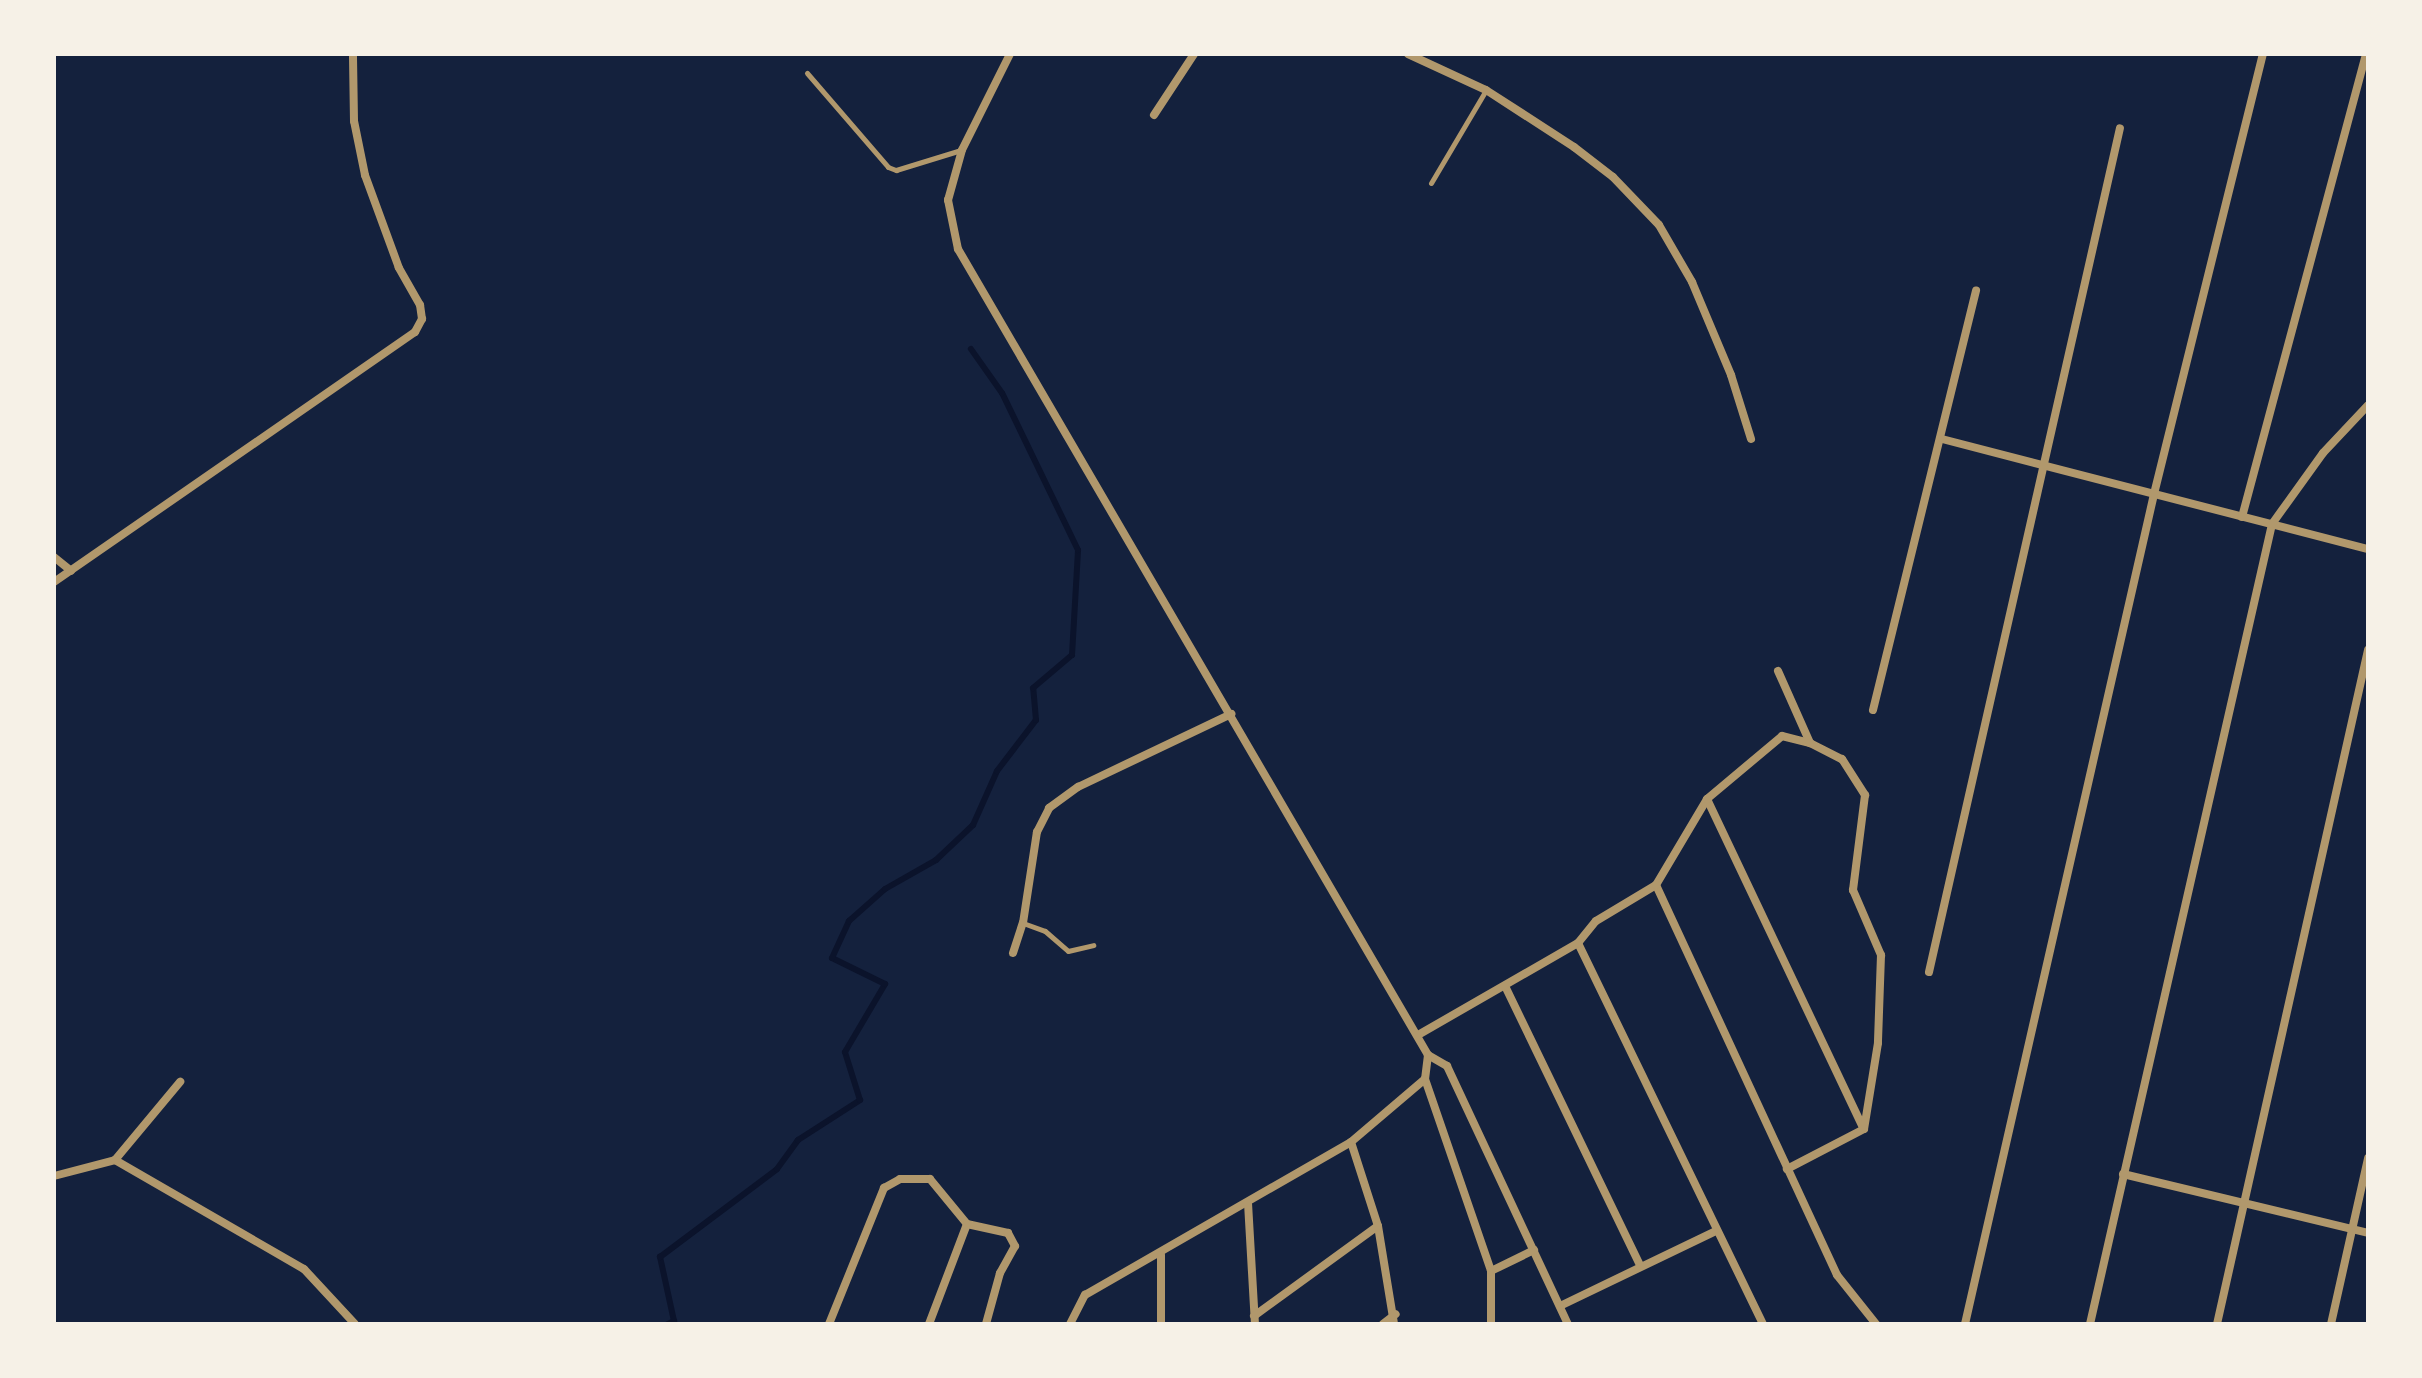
<!DOCTYPE html>
<html>
<head>
<meta charset="utf-8">
<style>
  body { margin:0 }
  #map { position:relative; width:2422px; height:1378px; overflow:hidden; background:#14213d; font-family:Raleway,sans-serif }
  div>[style] { position:absolute }
  .stream>* { height:6px; margin:-3px; padding:0 3px; transform-origin:3px; border-radius:3px; background:#0b132b }
  .service>* { height:5px; margin:-2.5px; padding:0 2.5px; transform-origin:2.5px; border-radius:2.5px; background:#b1986c }
  .minor>* { height:8px; margin:-4px; padding:0 4px; transform-origin:4px; border-radius:4px; background:#b1986c }
  span { translate:-50% -50%; white-space:nowrap; text-align:center; line-height:1.15; -webkit-text-stroke:8px #f6f1e7; paint-order:stroke }
  .frame { position:absolute; inset:0; border:56px solid #f6f1e7; pointer-events:none }
</style>
</head>
<body>
<div id="map">
  <div class="stream">
    <i style="left:668px;top:1324px;width:7px;rotate:-27deg"></i>
    <i style="left:674px;top:1321px;width:66px;rotate:-102.3deg"></i>
    <i style="left:660px;top:1257px;width:146px;rotate:-36.9deg"></i>
    <i style="left:777px;top:1169px;width:36px;rotate:-54deg"></i>
    <i style="left:798px;top:1140px;width:74px;rotate:-32.8deg"></i>
    <i style="left:860px;top:1100px;width:50px;rotate:-107.4deg"></i>
    <i style="left:845px;top:1052px;width:79px;rotate:-59.5deg"></i>
    <i style="left:885px;top:984px;width:59px;rotate:-153.9deg"></i>
    <i style="left:832px;top:958px;width:41px;rotate:-65.3deg"></i>
    <i style="left:849px;top:921px;width:48px;rotate:-41.6deg"></i>
    <i style="left:885px;top:889px;width:59px;rotate:-29.6deg"></i>
    <i style="left:936px;top:860px;width:51px;rotate:-43.4deg"></i>
    <i style="left:973px;top:825px;width:59px;rotate:-66deg"></i>
    <i style="left:997px;top:771px;width:64px;rotate:-52.6deg"></i>
    <i style="left:1036px;top:720px;width:32px;rotate:-95deg"></i>
    <i style="left:1033px;top:688px;width:51px;rotate:-40.2deg"></i>
    <i style="left:1072px;top:655px;width:105px;rotate:-86.7deg"></i>
    <i style="left:1078px;top:550px;width:174px;rotate:-115.8deg"></i>
    <i style="left:1002px;top:393px;width:54px;rotate:-125.2deg"></i>
  </div>
  <div class="service">
    <i style="left:807px;top:73px;width:124px;rotate:49.2deg"></i>
    <i style="left:888px;top:167px;width:9px;rotate:21deg"></i>
    <i style="left:896px;top:170px;width:68px;rotate:-17.1deg"></i>
    <i style="left:1431px;top:183px;width:108px;rotate:-59.4deg"></i>
    <i style="left:1023px;top:923px;width:23px;rotate:20deg"></i>
    <i style="left:1045px;top:931px;width:30px;rotate:41deg"></i>
    <i style="left:1068px;top:951px;width:26px;rotate:-13deg"></i>
  </div>
  <div class="minor">
    <i style="left:1010px;top:54px;width:107px;rotate:116.6deg"></i>
    <i style="left:962px;top:150px;width:52px;rotate:105.6deg"></i>
    <i style="left:948px;top:200px;width:50px;rotate:78.5deg"></i>
    <i style="left:958px;top:249px;width:933px;rotate:59.75deg"></i>
    <i style="left:1408px;top:54px;width:86px;rotate:24.8deg"></i>
    <i style="left:1486px;top:90px;width:105px;rotate:32.9deg"></i>
    <i style="left:1574px;top:147px;width:49px;rotate:37.6deg"></i>
    <i style="left:1613px;top:177px;width:66px;rotate:46.2deg"></i>
    <i style="left:1659px;top:225px;width:66px;rotate:59.9deg"></i>
    <i style="left:1692px;top:282px;width:101px;rotate:67.2deg"></i>
    <i style="left:1731px;top:375px;width:67px;rotate:72.6deg"></i>
    <i style="left:1154px;top:115px;width:73px;rotate:-56.7deg"></i>
    <i style="left:1942px;top:439px;width:440px;rotate:14.5deg"></i>
    <i style="left:2242px;top:517px;width:479px;rotate:-75deg"></i>
    <i style="left:54px;top:557px;width:22px;rotate:39deg"></i>
    <i style="left:54px;top:582px;width:439px;rotate:-34.7deg"></i>
    <i style="left:415px;top:332px;width:15px;rotate:-62deg"></i>
    <i style="left:422px;top:319px;width:14px;rotate:-98deg"></i>
    <i style="left:420px;top:305px;width:43px;rotate:-119.6deg"></i>
    <i style="left:399px;top:268px;width:99px;rotate:-110.1deg"></i>
    <i style="left:365px;top:175px;width:55px;rotate:-101.5deg"></i>
    <i style="left:354px;top:121px;width:67px;rotate:-90.9deg"></i>
    <i style="left:1778px;top:671px;width:79px;rotate:66deg"></i>
    <i style="left:1873px;top:710px;width:432px;rotate:-76.2deg"></i>
    <i style="left:1707px;top:799px;width:365px;rotate:64.6deg"></i>
    <i style="left:1656px;top:885px;width:430px;rotate:65.1deg"></i>
    <i style="left:1837px;top:1275px;width:63px;rotate:51.5deg"></i>
    <i style="left:1578px;top:943px;width:424px;rotate:64.1deg"></i>
    <i style="left:1013px;top:953px;width:32px;rotate:-72deg"></i>
    <i style="left:1023px;top:923px;width:92px;rotate:-81.3deg"></i>
    <i style="left:1037px;top:832px;width:27px;rotate:-63deg"></i>
    <i style="left:1049px;top:808px;width:36px;rotate:-36deg"></i>
    <i style="left:1078px;top:787px;width:170px;rotate:-25.5deg"></i>
    <i style="left:1929px;top:972px;width:865px;rotate:-77.25deg"></i>
    <i style="left:1506px;top:988px;width:308px;rotate:64.2deg"></i>
    <i style="left:1418px;top:1035px;width:185px;rotate:-29.9deg"></i>
    <i style="left:1578px;top:943px;width:28px;rotate:-51deg"></i>
    <i style="left:1596px;top:921px;width:70px;rotate:-31deg"></i>
    <i style="left:1656px;top:885px;width:100px;rotate:-59.3deg"></i>
    <i style="left:1707px;top:799px;width:98px;rotate:-40deg"></i>
    <i style="left:1782px;top:736px;width:29px;rotate:14deg"></i>
    <i style="left:1810px;top:743px;width:36px;rotate:27deg"></i>
    <i style="left:1842px;top:759px;width:43px;rotate:57.4deg"></i>
    <i style="left:1865px;top:795px;width:96px;rotate:97.2deg"></i>
    <i style="left:1853px;top:890px;width:71px;rotate:66.7deg"></i>
    <i style="left:1881px;top:955px;width:88px;rotate:92deg"></i>
    <i style="left:1878px;top:1043px;width:87px;rotate:99.2deg"></i>
    <i style="left:1864px;top:1129px;width:87px;rotate:152.5deg"></i>
    <i style="left:1428px;top:1055px;width:22px;rotate:30deg"></i>
    <i style="left:1447px;top:1066px;width:285px;rotate:64.9deg"></i>
    <i style="left:1428px;top:1055px;width:24px;rotate:97deg"></i>
    <i style="left:1425px;top:1079px;width:203px;rotate:71deg"></i>
    <i style="left:1491px;top:1271px;width:53px;rotate:90deg"></i>
    <i style="left:1351px;top:1142px;width:88px;rotate:72.2deg"></i>
    <i style="left:1378px;top:1226px;width:99px;rotate:80.7deg"></i>
    <i style="left:115px;top:1160px;width:218px;rotate:30deg"></i>
    <i style="left:304px;top:1269px;width:75px;rotate:47.2deg"></i>
    <i style="left:2123px;top:1174px;width:252px;rotate:13.5deg"></i>
    <i style="left:54px;top:1176px;width:63px;rotate:-14.7deg"></i>
    <i style="left:115px;top:1160px;width:102px;rotate:-50.2deg"></i>
    <i style="left:1248px;top:1203px;width:121px;rotate:86.7deg"></i>
    <i style="left:1491px;top:1271px;width:48px;rotate:-26deg"></i>
    <i style="left:1560px;top:1306px;width:171px;rotate:-25.7deg"></i>
    <i style="left:1254px;top:1316px;width:153px;rotate:-36deg"></i>
    <i style="left:829px;top:1324px;width:147px;rotate:-68deg"></i>
    <i style="left:884px;top:1188px;width:18px;rotate:-29deg"></i>
    <i style="left:900px;top:1179px;width:30px"></i>
    <i style="left:930px;top:1179px;width:58px;rotate:50.6deg"></i>
    <i style="left:967px;top:1224px;width:42px;rotate:12.4deg"></i>
    <i style="left:1008px;top:1233px;width:15px;rotate:62deg"></i>
    <i style="left:1015px;top:1246px;width:31px;rotate:119deg"></i>
    <i style="left:1000px;top:1273px;width:53px;rotate:105.4deg"></i>
    <i style="left:929px;top:1324px;width:107px;rotate:-69.2deg"></i>
    <i style="left:1070px;top:1324px;width:33px;rotate:-63deg"></i>
    <i style="left:1085px;top:1295px;width:307px;rotate:-29.9deg"></i>
    <i style="left:1351px;top:1142px;width:97px;rotate:-40.4deg"></i>
    <i style="left:1161px;top:1324px;width:69px;rotate:-90deg"></i>
    <i style="left:1383px;top:1324px;width:16px;rotate:-38deg"></i>
    <i style="left:1965px;top:1324px;width:851px;rotate:-77.17deg"></i>
    <i style="left:2154px;top:494px;width:453px;rotate:-76.1deg"></i>
    <i style="left:2090px;top:1324px;width:820px;rotate:-77.18deg"></i>
    <i style="left:2272px;top:524px;width:87px;rotate:-54.3deg"></i>
    <i style="left:2323px;top:453px;width:66px;rotate:-46.8deg"></i>
    <i style="left:2217px;top:1324px;width:691px;rotate:-77.37deg"></i>
    <i style="left:2331px;top:1324px;width:170px;rotate:-77.4deg"></i>
  </div>
  <div class="frame"></div>
</div>
</body>
</html>
